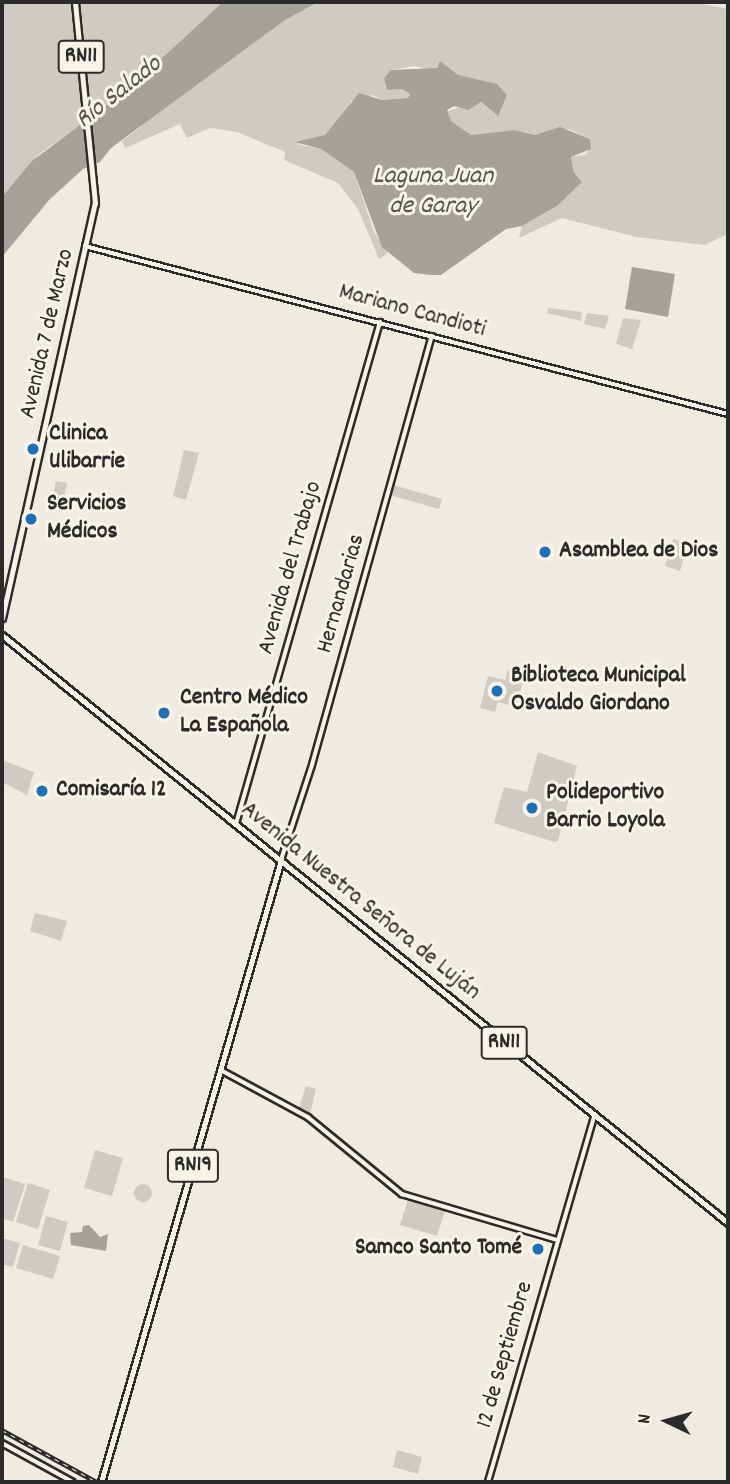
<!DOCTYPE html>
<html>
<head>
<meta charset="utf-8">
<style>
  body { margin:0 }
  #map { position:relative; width:730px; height:1484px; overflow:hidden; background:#efebe0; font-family:Dekko,sans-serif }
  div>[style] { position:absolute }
  .green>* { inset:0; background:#cfcbc2 }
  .round { border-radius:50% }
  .water>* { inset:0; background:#a4a29a }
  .roads { filter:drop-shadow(2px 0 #2b2b2b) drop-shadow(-2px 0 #2b2b2b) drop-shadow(0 2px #2b2b2b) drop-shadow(0 -2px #2b2b2b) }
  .minor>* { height:3.5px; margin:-1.75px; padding:0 1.75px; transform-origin:1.75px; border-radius:1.75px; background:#f7f3e8 }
  .major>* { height:5px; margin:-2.5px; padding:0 2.5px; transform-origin:2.5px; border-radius:2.5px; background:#f7f3e8 }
  .rail>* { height:4.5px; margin-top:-2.25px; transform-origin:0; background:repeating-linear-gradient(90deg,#f7f3e8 0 5px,#2b2b2b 0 10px); box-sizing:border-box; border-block:2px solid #2b2b2b }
  .dots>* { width:19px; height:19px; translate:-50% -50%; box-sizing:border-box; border:4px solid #f7f3e8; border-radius:50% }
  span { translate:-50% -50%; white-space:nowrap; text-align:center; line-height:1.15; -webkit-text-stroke:6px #f7f3e8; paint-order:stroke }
  .shield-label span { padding:2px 5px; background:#f7f3e8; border:2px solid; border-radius:5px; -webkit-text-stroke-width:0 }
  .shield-label { font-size:23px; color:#2b2b2b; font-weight:700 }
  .street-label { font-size:24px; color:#2b2b2b }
  .poi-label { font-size:24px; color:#2b2b2b; font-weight:700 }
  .left { translate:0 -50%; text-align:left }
  .right { translate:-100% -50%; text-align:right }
  .water-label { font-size:26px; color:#555552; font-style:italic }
  .frame { position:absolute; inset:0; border:4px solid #2b2b2b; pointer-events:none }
  .north { position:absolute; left:632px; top:1386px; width:70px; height:70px; -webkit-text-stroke:5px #f7f3e8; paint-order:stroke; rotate:275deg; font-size:19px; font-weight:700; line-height:28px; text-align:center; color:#2b2b2b }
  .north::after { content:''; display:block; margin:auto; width:24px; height:32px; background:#2b2b2b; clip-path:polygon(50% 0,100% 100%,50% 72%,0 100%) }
</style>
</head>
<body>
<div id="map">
  <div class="green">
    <i style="clip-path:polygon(2px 2px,693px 2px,728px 9px,728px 234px,704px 245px,637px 237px,562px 218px,519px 238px,522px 226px,557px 206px,582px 182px,574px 174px,571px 157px,587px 154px,590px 139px,569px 129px,535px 135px,514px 130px,471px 135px,451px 121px,447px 111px,480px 102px,498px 116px,474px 79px,414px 66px,391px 70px,384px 78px,387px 90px,402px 89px,410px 94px,408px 98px,382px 100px,373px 95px,351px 101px,344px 116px,325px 135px,297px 144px,321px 149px,354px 172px,374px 232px,388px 253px,379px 259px,358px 209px,338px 183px,284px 160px,285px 152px,237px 132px,210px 128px,187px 138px,180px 124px,125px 148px,122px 141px,142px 126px,103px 110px,39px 154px,2px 197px)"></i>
    <i style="clip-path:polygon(548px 308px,582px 312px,581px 321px,547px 313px)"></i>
    <i style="clip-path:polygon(587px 313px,609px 316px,605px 329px,584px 324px)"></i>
    <i style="clip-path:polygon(623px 318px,641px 320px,632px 349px,616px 344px)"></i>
    <i style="clip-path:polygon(184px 450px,199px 453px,186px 500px,173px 496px)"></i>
    <i style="clip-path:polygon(56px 481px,67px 483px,62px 510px,50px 508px)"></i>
    <i style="clip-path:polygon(393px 485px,442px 499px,439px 509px,390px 495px)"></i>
    <i style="clip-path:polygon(673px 539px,688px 544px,680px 571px,665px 566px)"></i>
    <i style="clip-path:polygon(508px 670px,525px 674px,516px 707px,498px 702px,495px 712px,480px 708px,488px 676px,505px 680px)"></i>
    <i style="clip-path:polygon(538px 752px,577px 766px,558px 841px,554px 842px,494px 823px,504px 787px,527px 792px)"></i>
    <i style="clip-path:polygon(2px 760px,34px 772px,27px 795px,2px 782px)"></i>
    <i style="clip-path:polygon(35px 913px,67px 921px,61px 941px,30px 931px)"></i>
    <i style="clip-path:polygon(306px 1086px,316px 1089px,310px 1114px,299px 1108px)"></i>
    <i style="clip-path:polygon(95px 1150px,123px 1158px,112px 1196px,84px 1188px)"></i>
    <i style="clip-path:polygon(3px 1177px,25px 1184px,13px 1222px,2px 1218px)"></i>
    <i style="clip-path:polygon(28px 1183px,50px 1190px,38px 1229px,16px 1222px)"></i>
    <i class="round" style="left:134px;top:1184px;width:18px;height:18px"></i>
    <i style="clip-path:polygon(408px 1200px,445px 1211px,437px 1236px,400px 1225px)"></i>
    <i style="clip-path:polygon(46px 1216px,68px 1222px,60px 1251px,38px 1245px)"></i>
    <i style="clip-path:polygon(2px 1238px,20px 1243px,13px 1267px,2px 1264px)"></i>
    <i style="clip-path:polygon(23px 1245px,60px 1256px,53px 1279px,16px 1268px)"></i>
    <i style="clip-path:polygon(397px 1450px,422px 1457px,418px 1474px,393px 1467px)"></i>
  </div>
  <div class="water">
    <i style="clip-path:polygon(223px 2px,318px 2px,285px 20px,111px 148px,100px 162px,83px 169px,49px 200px,2px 257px,2px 197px,32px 161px,132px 86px)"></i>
    <i style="clip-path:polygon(440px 61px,458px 75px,497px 84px,507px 95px,498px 116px,481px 102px,468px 110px,454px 106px,447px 110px,451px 121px,471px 135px,514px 130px,535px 135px,560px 127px,590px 139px,591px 149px,571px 157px,574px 173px,582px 182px,557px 206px,522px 226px,506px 229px,441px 275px,431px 275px,414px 273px,382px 247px,354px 172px,321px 149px,295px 142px,325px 135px,359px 93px,382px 100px,408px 98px,410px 94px,402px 89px,387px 90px,384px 78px,391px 70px,437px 68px)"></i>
    <i style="clip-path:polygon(632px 267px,675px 274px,668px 317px,625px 309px)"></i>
    <i style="clip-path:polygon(89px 1225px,100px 1237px,108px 1234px,106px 1251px,71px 1245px,70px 1233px,82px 1232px,83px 1226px)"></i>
  </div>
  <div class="roads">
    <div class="minor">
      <i style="left:85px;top:246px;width:665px;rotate:14.64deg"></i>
      <i style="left:236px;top:824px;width:522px;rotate:-73.99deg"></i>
      <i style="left:281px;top:860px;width:100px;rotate:-71.9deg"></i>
      <i style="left:312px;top:765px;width:445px;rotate:-74.4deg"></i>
      <i style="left:221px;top:1070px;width:99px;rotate:28.4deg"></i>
      <i style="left:308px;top:1117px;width:122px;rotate:39.3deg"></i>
      <i style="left:402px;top:1194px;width:162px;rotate:16.5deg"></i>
      <i style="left:2px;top:1443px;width:81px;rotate:28.8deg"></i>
      <i style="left:488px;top:1482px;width:381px;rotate:-73.8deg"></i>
    </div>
    <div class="major">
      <i style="left:2px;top:618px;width:425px;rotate:-77.4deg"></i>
      <i style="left:95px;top:203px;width:202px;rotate:-95.7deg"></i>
      <i style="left:2px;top:635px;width:934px;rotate:39deg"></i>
      <i style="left:101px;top:1482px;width:648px;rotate:-73.86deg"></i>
    </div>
  </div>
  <div class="rail">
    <i style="left:2px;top:1430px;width:108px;rotate:28.7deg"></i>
  </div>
  <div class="dots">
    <i style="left:33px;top:449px;background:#1f6fb2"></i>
    <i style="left:31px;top:519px;background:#1f6fb2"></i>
    <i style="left:545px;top:552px;background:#1f6fb2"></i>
    <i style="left:497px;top:691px;background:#1f6fb2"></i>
    <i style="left:164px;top:713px;background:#1f6fb2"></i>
    <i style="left:42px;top:791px;background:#1f6fb2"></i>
    <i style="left:532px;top:808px;background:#1f6fb2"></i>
    <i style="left:538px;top:1249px;background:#1f6fb2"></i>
  </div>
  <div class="shield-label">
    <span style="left:81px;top:57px">RN11</span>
    <span style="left:504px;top:1043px">RN11</span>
    <span style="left:193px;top:1166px">RN19</span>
  </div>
  <div class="street-label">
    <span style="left:412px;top:312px;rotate:15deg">Mariano Candioti</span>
    <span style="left:48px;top:334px;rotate:-77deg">Avenida 7 de Marzo</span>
    <span style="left:291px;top:568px;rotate:-74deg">Avenida del Trabajo</span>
    <span style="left:342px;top:594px;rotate:-74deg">Hernandarias</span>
    <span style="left:360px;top:902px;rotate:39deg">Avenida Nuestra Señora de Luján</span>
    <span style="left:506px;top:1355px;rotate:-74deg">12 de Septiembre</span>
  </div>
  <div class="poi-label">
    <span class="left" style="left:49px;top:449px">Clinica<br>Ulibarrie</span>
    <span class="left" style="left:47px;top:519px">Servicios<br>Médicos</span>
    <span class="left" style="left:559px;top:552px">Asamblea de Dios</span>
    <span class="left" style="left:511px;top:691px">Biblioteca Municipal<br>Osvaldo Giordano</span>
    <span class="left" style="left:180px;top:713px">Centro Médico<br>La Española</span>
    <span class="left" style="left:56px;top:791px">Comisaría 12</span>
    <span class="left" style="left:546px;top:808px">Polideportivo<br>Barrio Loyola</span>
    <span class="right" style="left:522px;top:1249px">Samco Santo Tomé</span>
  </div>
  <div class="water-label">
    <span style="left:119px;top:93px;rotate:-38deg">Río Salado</span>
    <span style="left:433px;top:192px">Laguna Juan<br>de Garay</span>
  </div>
  <div class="frame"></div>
  <div class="north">N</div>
</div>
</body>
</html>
